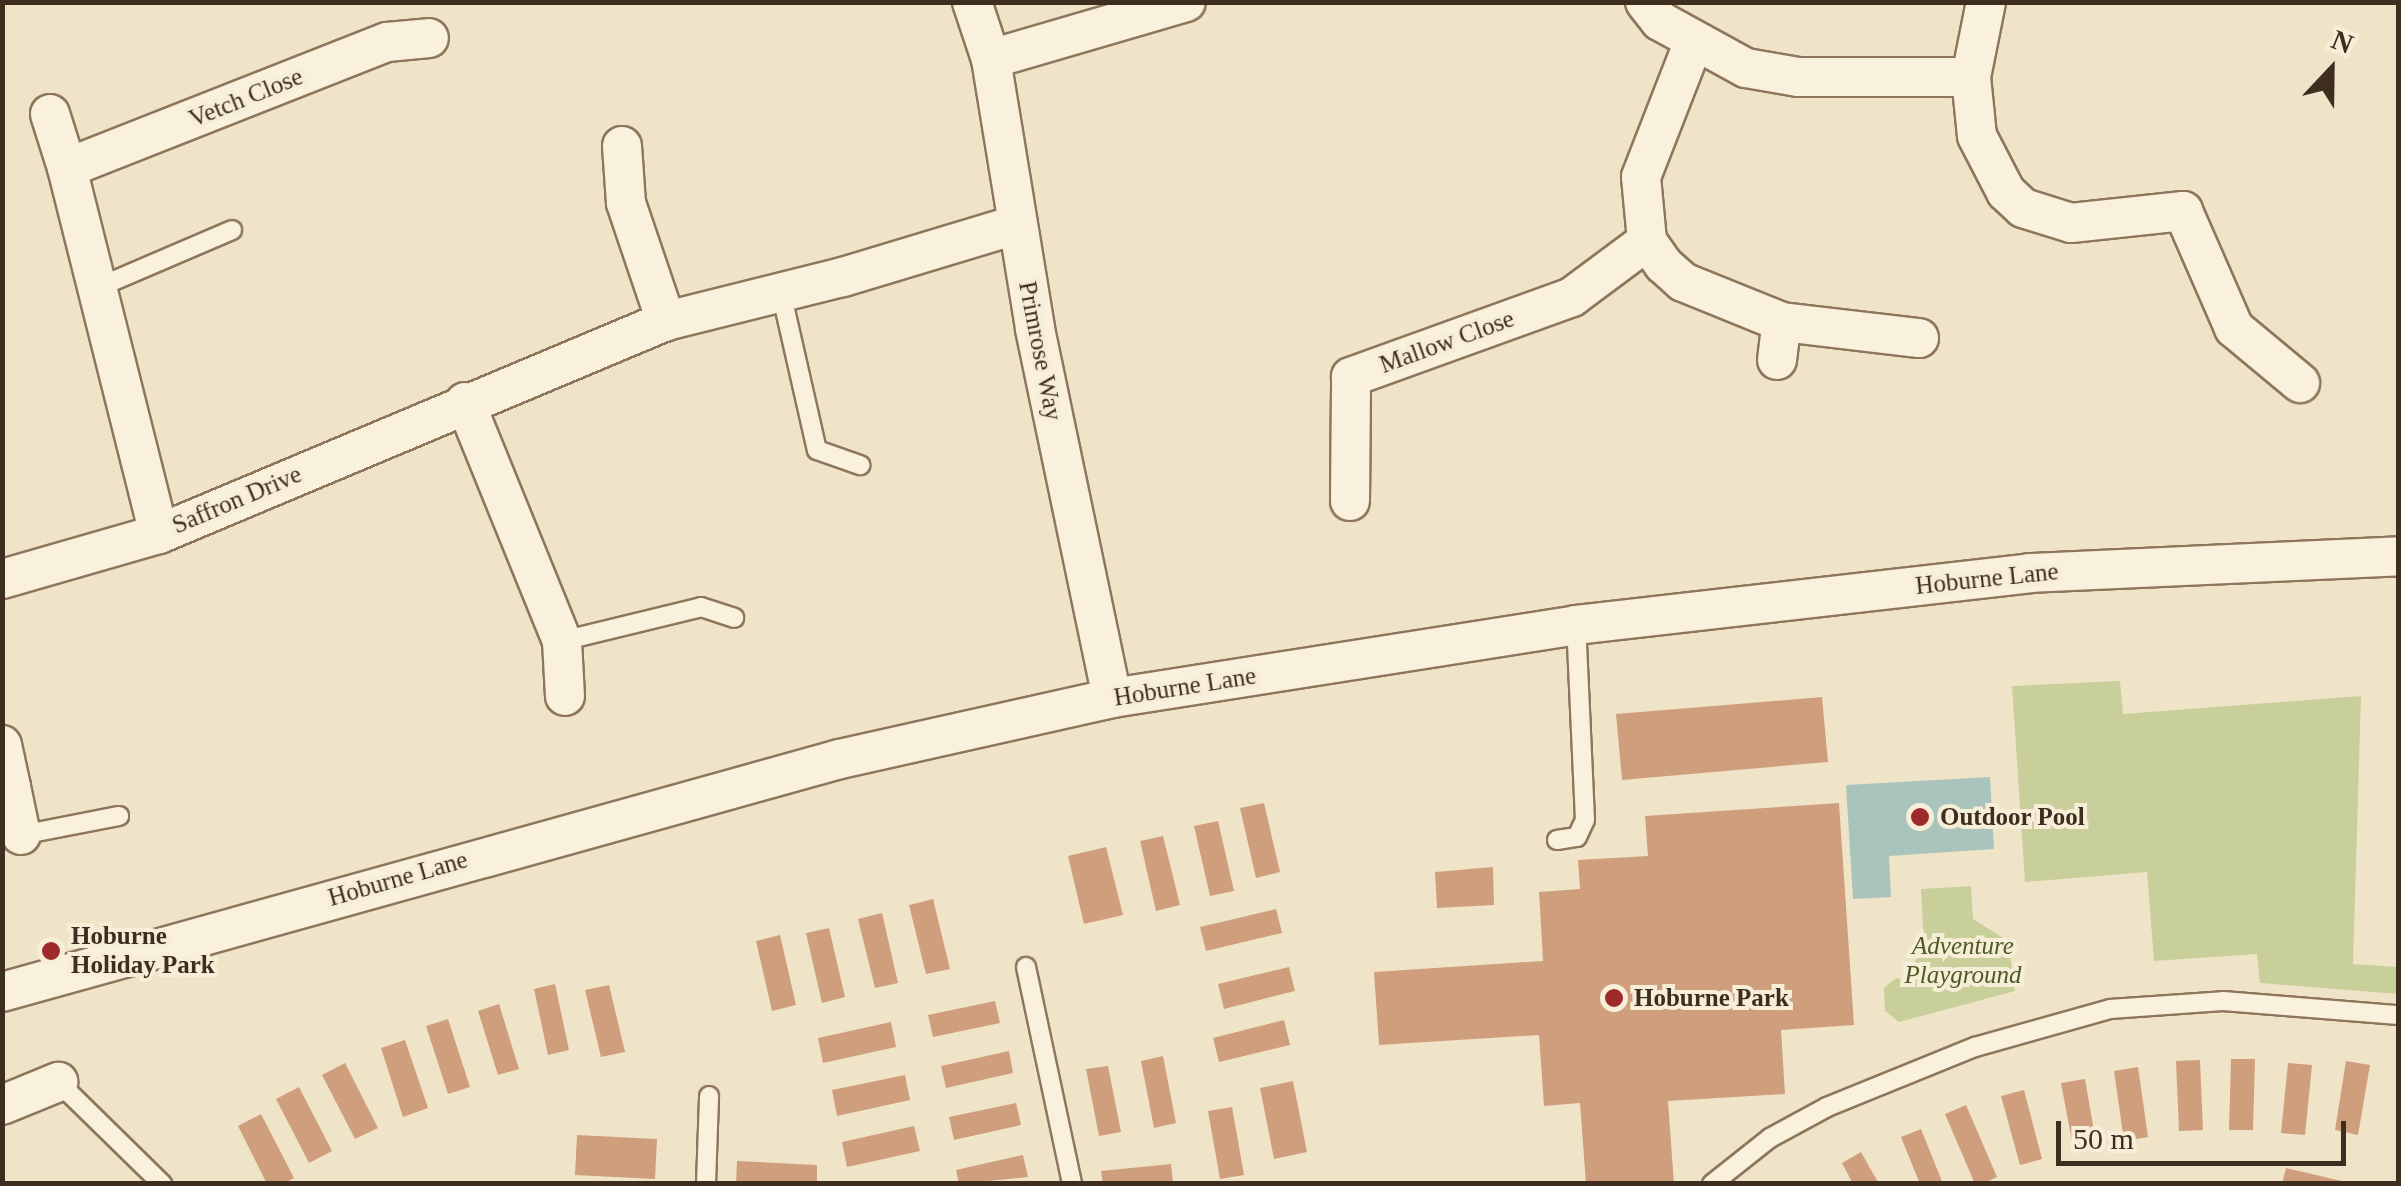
<!DOCTYPE html>
<html>
<head>
<meta charset="utf-8">
<style>
  body { margin:0 }
  #map { position:relative; width:2401px; height:1186px; overflow:hidden; background:#f0e4c8; font-family:"Times New Roman",serif }
  div>[style] { position:absolute }
  .green>* { inset:0; background:#c9cf9b }
  .water>* { inset:0; background:#a9c4bc }
  .building>* { inset:0; background:#cf9f7d }
  .roads { filter:drop-shadow(2px 0 #8d765c) drop-shadow(-2px 0 #8d765c) drop-shadow(0 2px #8d765c) drop-shadow(0 -2px #8d765c) }
  .lane>* { height:18px; margin:-9px; padding:0 9px; transform-origin:9px; border-radius:9px; background:#faf1dc }
  .street>* { height:38px; margin:-19px; padding:0 19px; transform-origin:19px; border-radius:19px; background:#faf1dc }
  .dots>* { width:28px; height:28px; translate:-50% -50%; box-sizing:border-box; border:5px solid #f7eed8; border-radius:50% }
  span { translate:-50% -50%; white-space:nowrap; text-align:center; line-height:1.15; -webkit-text-stroke:8px #f7eed8; paint-order:stroke }
  .street-label { font-size:25px; color:#3d2e20 }
  .poi-label { font-size:25px; color:#3d2e20; font-weight:700 }
  .left { translate:0 -50%; text-align:left }
  .park-label { font-size:25px; color:#4d5a26; font-style:italic }
  .frame { position:absolute; inset:0; border:5px solid #3d2e20; pointer-events:none }
  .north { position:absolute; left:2281px; top:20px; width:100px; height:100px; -webkit-text-stroke:8px #f7eed8; paint-order:stroke; rotate:22deg; font-size:28px; font-weight:700; line-height:40px; text-align:center; color:#3d2e20 }
  .north::after { content:''; display:block; margin:auto; width:35px; height:45px; background:#3d2e20; clip-path:polygon(50% 0,100% 100%,50% 72%,0 100%) }
  .scale { position:absolute; left:2056px; top:1121px; width:290px; height:45px; box-sizing:border-box; border:5px solid #3d2e20; border-top:0; padding-left:12px; font-size:30px; line-height:35px; white-space:nowrap; color:#3d2e20; -webkit-text-stroke:8px #f7eed8; paint-order:stroke }
</style>
</head>
<body>
<div id="map">
  <div class="green">
    <i style="clip-path:polygon(2120px 681px,2123px 714px,2361px 696px,2353px 964px,2398px 967px,2398px 994px,2260px 983px,2257px 954px,2154px 961px,2147px 872px,2025px 882px,2012px 686px)"></i>
    <i style="clip-path:polygon(1971px 886px,1973px 919px,2008px 941px,2015px 991px,1899px 1022px,1885px 1011px,1884px 988px,1896px 978px,1904px 980px,1924px 946px,1921px 889px)"></i>
  </div>
  <div class="water">
    <i style="clip-path:polygon(1990px 777px,1994px 849px,1889px 856px,1891px 897px,1853px 899px,1846px 785px)"></i>
  </div>
  <div class="building">
    <i style="clip-path:polygon(1822px 697px,1828px 762px,1622px 780px,1616px 714px)"></i>
    <i style="clip-path:polygon(1264px 803px,1280px 872px,1256px 878px,1240px 808px)"></i>
    <i style="clip-path:polygon(1839px 803px,1854px 1025px,1781px 1030px,1785px 1094px,1668px 1101px,1674px 1184px,1586px 1184px,1580px 1103px,1544px 1106px,1539px 1035px,1379px 1045px,1374px 972px,1543px 961px,1539px 892px,1580px 889px,1578px 860px,1648px 856px,1645px 816px)"></i>
    <i style="clip-path:polygon(1218px 821px,1234px 891px,1210px 896px,1194px 826px)"></i>
    <i style="clip-path:polygon(1163px 836px,1180px 905px,1156px 911px,1140px 841px)"></i>
    <i style="clip-path:polygon(1106px 847px,1123px 915px,1084px 924px,1068px 856px)"></i>
    <i style="clip-path:polygon(1493px 867px,1494px 905px,1437px 908px,1435px 872px)"></i>
    <i style="clip-path:polygon(933px 899px,950px 969px,926px 974px,909px 905px)"></i>
    <i style="clip-path:polygon(1276px 909px,1282px 933px,1206px 951px,1200px 927px)"></i>
    <i style="clip-path:polygon(882px 913px,898px 983px,875px 988px,858px 919px)"></i>
    <i style="clip-path:polygon(829px 928px,845px 997px,822px 1003px,806px 933px)"></i>
    <i style="clip-path:polygon(780px 935px,796px 1005px,772px 1011px,756px 941px)"></i>
    <i style="clip-path:polygon(1289px 967px,1295px 991px,1224px 1009px,1218px 984px)"></i>
    <i style="clip-path:polygon(555px 984px,569px 1050px,548px 1055px,534px 989px)"></i>
    <i style="clip-path:polygon(609px 985px,625px 1052px,601px 1057px,585px 990px)"></i>
    <i style="clip-path:polygon(995px 1001px,1000px 1023px,933px 1037px,928px 1015px)"></i>
    <i style="clip-path:polygon(499px 1004px,519px 1069px,498px 1075px,478px 1011px)"></i>
    <i style="clip-path:polygon(448px 1019px,470px 1087px,448px 1094px,426px 1026px)"></i>
    <i style="clip-path:polygon(1284px 1020px,1290px 1045px,1219px 1062px,1213px 1038px)"></i>
    <i style="clip-path:polygon(891px 1022px,896px 1047px,823px 1063px,818px 1038px)"></i>
    <i style="clip-path:polygon(405px 1040px,428px 1108px,403px 1117px,381px 1048px)"></i>
    <i style="clip-path:polygon(1009px 1051px,1013px 1073px,946px 1088px,941px 1066px)"></i>
    <i style="clip-path:polygon(1163px 1056px,1176px 1123px,1154px 1128px,1141px 1061px)"></i>
    <i style="clip-path:polygon(2231px 1059px,2255px 1059px,2253px 1130px,2229px 1130px)"></i>
    <i style="clip-path:polygon(2200px 1060px,2203px 1130px,2179px 1131px,2176px 1061px)"></i>
    <i style="clip-path:polygon(2346px 1061px,2370px 1065px,2358px 1135px,2335px 1130px)"></i>
    <i style="clip-path:polygon(345px 1063px,378px 1128px,355px 1139px,322px 1075px)"></i>
    <i style="clip-path:polygon(2288px 1063px,2312px 1065px,2305px 1135px,2281px 1133px)"></i>
    <i style="clip-path:polygon(1108px 1066px,1121px 1132px,1099px 1136px,1086px 1069px)"></i>
    <i style="clip-path:polygon(2138px 1067px,2148px 1137px,2124px 1141px,2114px 1071px)"></i>
    <i style="clip-path:polygon(905px 1075px,910px 1100px,837px 1116px,832px 1090px)"></i>
    <i style="clip-path:polygon(2085px 1079px,2097px 1148px,2074px 1152px,2061px 1083px)"></i>
    <i style="clip-path:polygon(1293px 1081px,1307px 1152px,1274px 1159px,1260px 1088px)"></i>
    <i style="clip-path:polygon(299px 1087px,332px 1151px,309px 1163px,276px 1099px)"></i>
    <i style="clip-path:polygon(2024px 1090px,2042px 1159px,2020px 1165px,2001px 1096px)"></i>
    <i style="clip-path:polygon(1016px 1103px,1021px 1125px,954px 1140px,949px 1117px)"></i>
    <i style="clip-path:polygon(1966px 1105px,1997px 1177px,1982px 1184px,1975px 1184px,1945px 1114px)"></i>
    <i style="clip-path:polygon(1232px 1107px,1244px 1175px,1220px 1179px,1208px 1111px)"></i>
    <i style="clip-path:polygon(261px 1114px,294px 1178px,283px 1184px,267px 1184px,238px 1126px)"></i>
    <i style="clip-path:polygon(914px 1126px,920px 1151px,847px 1167px,842px 1142px)"></i>
    <i style="clip-path:polygon(1921px 1129px,1943px 1184px,1920px 1184px,1901px 1137px)"></i>
    <i style="clip-path:polygon(577px 1135px,657px 1139px,655px 1179px,575px 1175px)"></i>
    <i style="clip-path:polygon(1861px 1152px,1879px 1184px,1853px 1184px,1842px 1163px)"></i>
    <i style="clip-path:polygon(1023px 1155px,1028px 1177px,959px 1184px,956px 1170px)"></i>
    <i style="clip-path:polygon(737px 1161px,817px 1165px,817px 1184px,736px 1184px)"></i>
    <i style="clip-path:polygon(1171px 1164px,1173px 1184px,1103px 1184px,1101px 1171px)"></i>
    <i style="clip-path:polygon(2286px 1168px,2346px 1182px,2346px 1184px,2282px 1184px)"></i>
  </div>
  <div class="roads">
    <div class="lane">
      <i style="left:97px;top:288px;width:147px;rotate:-23.2deg"></i>
      <i style="left:781px;top:292px;width:162px;rotate:77.2deg"></i>
      <i style="left:817px;top:450px;width:46px;rotate:19.2deg"></i>
      <i style="left:562px;top:641px;width:143px;rotate:-13.7deg"></i>
      <i style="left:701px;top:607px;width:35px;rotate:18deg"></i>
      <i style="left:21px;top:835px;width:100px;rotate:-11deg"></i>
      <i style="left:1557px;top:840px;width:20px;rotate:-9deg"></i>
      <i style="left:1577px;top:837px;width:19px;rotate:-65deg"></i>
      <i style="left:1585px;top:820px;width:195px;rotate:-92.6deg"></i>
      <i style="left:1026px;top:967px;width:222px;rotate:78deg"></i>
      <i style="left:58px;top:1082px;width:146px;rotate:44.4deg"></i>
      <i style="left:706px;top:1184px;width:88px;rotate:-88deg"></i>
      <i style="left:1712px;top:1184px;width:74px;rotate:-38.4deg"></i>
      <i style="left:1770px;top:1138px;width:65px;rotate:-28.5deg"></i>
      <i style="left:1827px;top:1107px;width:160px;rotate:-22.1deg"></i>
      <i style="left:1975px;top:1047px;width:140px;rotate:-15.7deg"></i>
      <i style="left:2110px;top:1009px;width:113px;rotate:-4deg"></i>
      <i style="left:2223px;top:1001px;width:176px;rotate:4.6deg"></i>
    </div>
    <div class="street">
      <i style="left:972px;top:2px;width:60px;rotate:71.6deg"></i>
      <i style="left:991px;top:59px;width:274px;rotate:80.7deg"></i>
      <i style="left:1035px;top:329px;width:377px;rotate:78.2deg"></i>
      <i style="left:1645px;top:2px;width:24px;rotate:52deg"></i>
      <i style="left:1660px;top:21px;width:98px;rotate:28.7deg"></i>
      <i style="left:1746px;top:68px;width:53px;rotate:9.8deg"></i>
      <i style="left:1798px;top:77px;width:173px"></i>
      <i style="left:1986px;top:2px;width:76px;rotate:101.3deg"></i>
      <i style="left:1971px;top:77px;width:59px;rotate:84.2deg"></i>
      <i style="left:1977px;top:136px;width:63px;rotate:62.6deg"></i>
      <i style="left:2006px;top:192px;width:23px;rotate:43deg"></i>
      <i style="left:2023px;top:208px;width:50px;rotate:17.4deg"></i>
      <i style="left:2071px;top:223px;width:113px;rotate:-6.1deg"></i>
      <i style="left:2183px;top:211px;width:128px;rotate:66.4deg"></i>
      <i style="left:2234px;top:328px;width:86px;rotate:39.8deg"></i>
      <i style="left:1694px;top:41px;width:146px;rotate:111.3deg"></i>
      <i style="left:1641px;top:177px;width:64px;rotate:84.6deg"></i>
      <i style="left:1647px;top:241px;width:29px;rotate:55deg"></i>
      <i style="left:1664px;top:265px;width:25px;rotate:42deg"></i>
      <i style="left:1683px;top:282px;width:107px;rotate:22deg"></i>
      <i style="left:1782px;top:322px;width:138px;rotate:6.7deg"></i>
      <i style="left:991px;top:59px;width:203px;rotate:-16.3deg"></i>
      <i style="left:50px;top:114px;width:57px;rotate:72.5deg"></i>
      <i style="left:622px;top:146px;width:57px;rotate:86deg"></i>
      <i style="left:626px;top:203px;width:125px;rotate:71.3deg"></i>
      <i style="left:1777px;top:360px;width:38px;rotate:-83deg"></i>
      <i style="left:465px;top:402px;width:258px;rotate:67.9deg"></i>
      <i style="left:562px;top:641px;width:55px;rotate:86.9deg"></i>
      <i style="left:1350px;top:501px;width:124px;rotate:-89.5deg"></i>
      <i style="left:1351px;top:377px;width:235px;rotate:-19.9deg"></i>
      <i style="left:1572px;top:297px;width:94px;rotate:-36.7deg"></i>
      <i style="left:159px;top:534px;width:377px;rotate:-104.1deg"></i>
      <i style="left:67px;top:168px;width:344px;rotate:-21.5deg"></i>
      <i style="left:387px;top:42px;width:42px;rotate:-5.4deg"></i>
      <i style="left:2px;top:579px;width:163px;rotate:-16deg"></i>
      <i style="left:159px;top:534px;width:550px;rotate:-22.79deg"></i>
      <i style="left:666px;top:321px;width:182px;rotate:-14deg"></i>
      <i style="left:843px;top:277px;width:180px;rotate:-16.8deg"></i>
      <i style="left:2px;top:745px;width:43px;rotate:77.9deg"></i>
      <i style="left:11px;top:787px;width:9px;rotate:174deg"></i>
      <i style="left:11px;top:787px;width:49px;rotate:78.2deg"></i>
      <i style="left:2px;top:992px;width:870px;rotate:-15.54deg"></i>
      <i style="left:840px;top:759px;width:279px;rotate:-12.6deg"></i>
      <i style="left:1112px;top:698px;width:470px;rotate:-8.9deg"></i>
      <i style="left:1576px;top:625px;width:457px;rotate:-6.5deg"></i>
      <i style="left:2030px;top:573px;width:368px;rotate:-2.6deg"></i>
      <i style="left:2px;top:1105px;width:61px;rotate:-22.3deg"></i>
    </div>
  </div>
  <div class="dots">
    <i style="left:1920px;top:817px;background:#9e2a2b"></i>
    <i style="left:51px;top:951px;background:#9e2a2b"></i>
    <i style="left:1614px;top:998px;background:#9e2a2b"></i>
  </div>
  <div class="street-label">
    <span style="left:246px;top:98px;rotate:-22deg">Vetch Close</span>
    <span style="left:1447px;top:342px;rotate:-20deg">Mallow Close</span>
    <span style="left:1040px;top:351px;rotate:79deg">Primrose Way</span>
    <span style="left:237px;top:500px;rotate:-23deg">Saffron Drive</span>
    <span style="left:1987px;top:579px;rotate:-6deg">Hoburne Lane</span>
    <span style="left:1185px;top:687px;rotate:-9deg">Hoburne Lane</span>
    <span style="left:398px;top:879px;rotate:-16deg">Hoburne Lane</span>
  </div>
  <div class="poi-label">
    <span class="left" style="left:1940px;top:817px">Outdoor Pool</span>
    <span class="left" style="left:71px;top:951px">Hoburne<br>Holiday Park</span>
    <span class="left" style="left:1634px;top:998px">Hoburne Park</span>
  </div>
  <div class="park-label">
    <span style="left:1963px;top:961px">Adventure<br>Playground</span>
  </div>
  <div class="frame"></div>
  <div class="north">N</div>
  <div class="scale">50 m</div>
</div>
</body>
</html>
